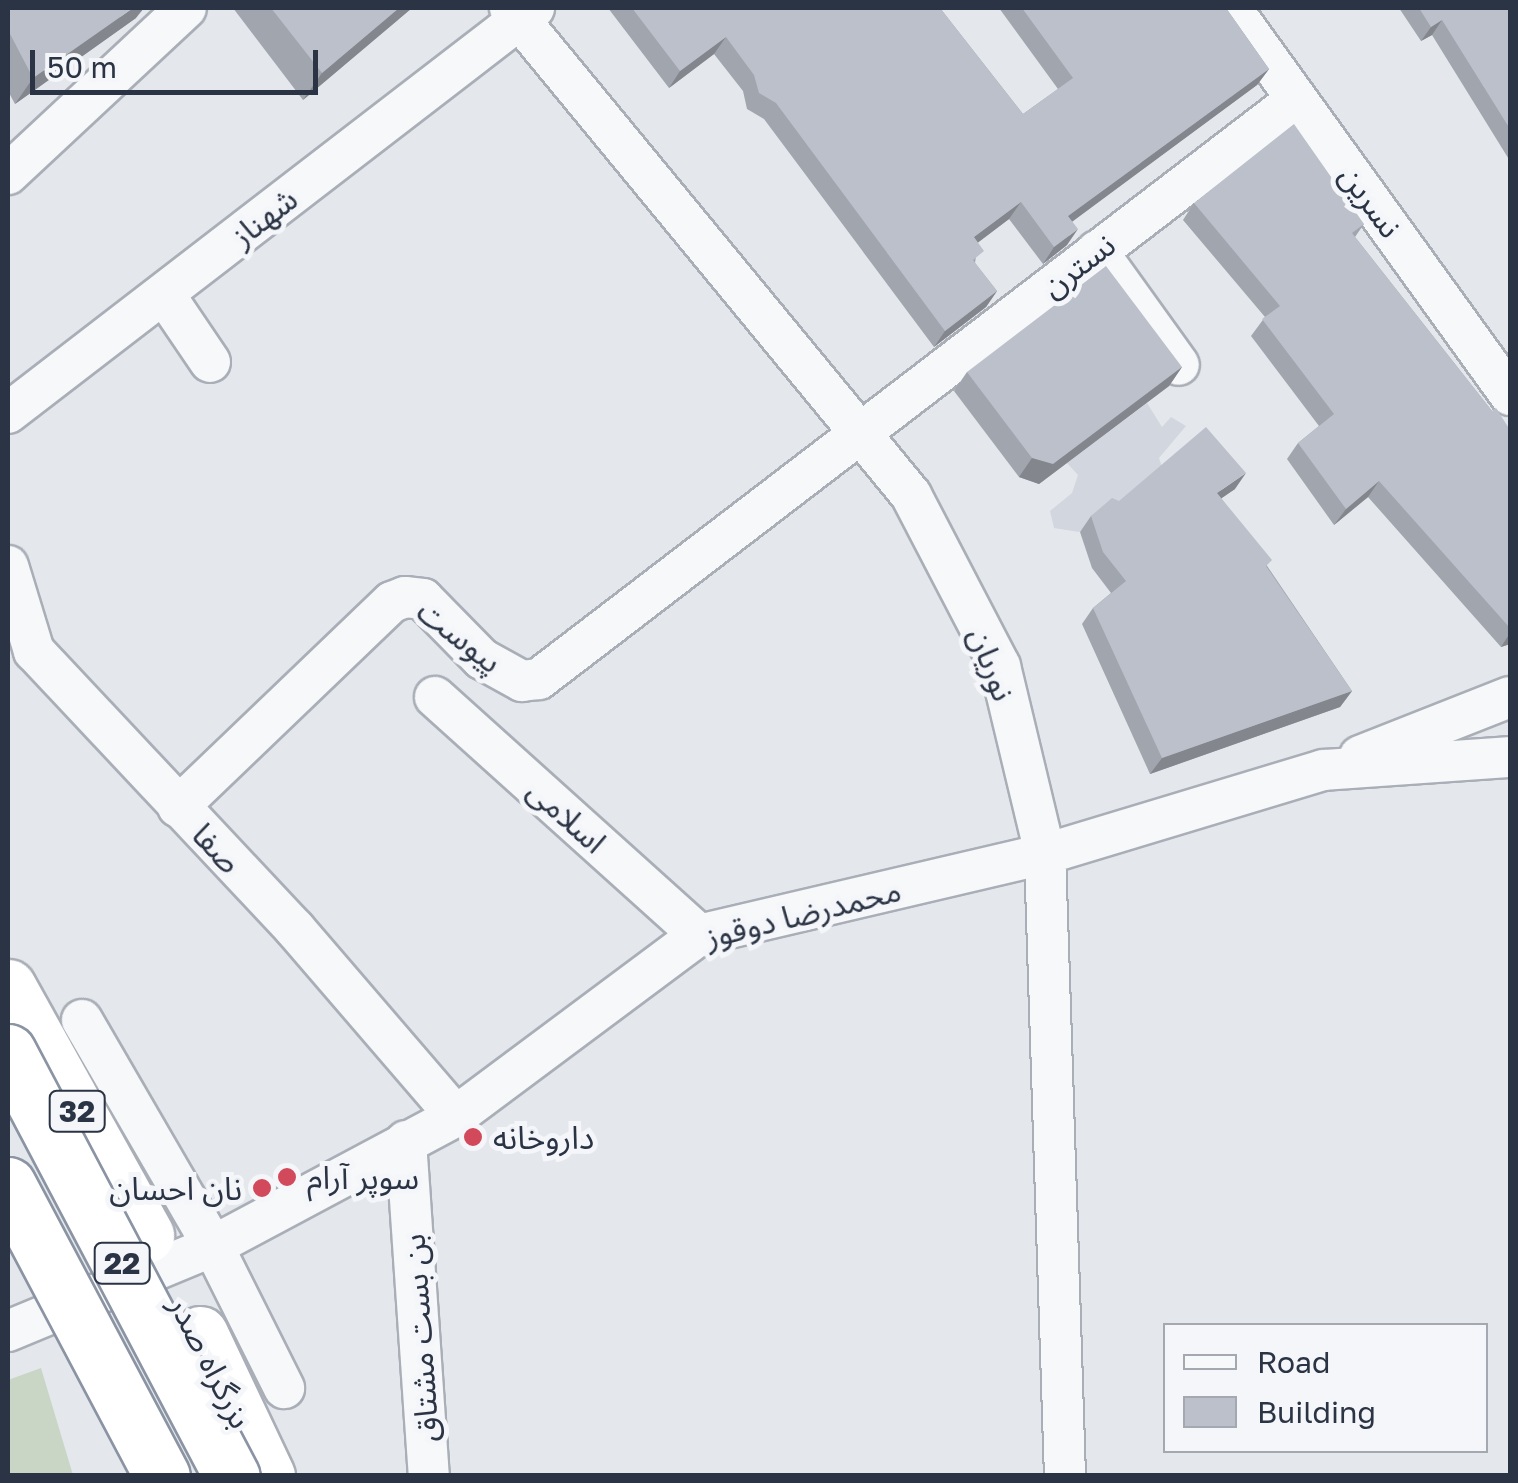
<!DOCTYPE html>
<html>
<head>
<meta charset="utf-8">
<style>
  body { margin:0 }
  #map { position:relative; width:1518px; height:1483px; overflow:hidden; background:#e4e7ec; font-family:"Golos Text","Noto Sans Arabic",sans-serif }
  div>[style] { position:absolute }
  .built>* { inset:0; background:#d2d6de }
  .green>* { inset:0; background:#c9d6c5 }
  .roads { filter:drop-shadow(2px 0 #a9aeb7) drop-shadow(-2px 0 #a9aeb7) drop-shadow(0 2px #a9aeb7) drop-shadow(0 -2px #a9aeb7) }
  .minor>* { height:40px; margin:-20px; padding:0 20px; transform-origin:20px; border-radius:20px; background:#f7f8fa }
  .highway>* { height:55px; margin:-27.5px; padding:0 27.5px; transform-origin:27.5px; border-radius:27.5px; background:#fff }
  .bridges { filter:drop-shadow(2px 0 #8b94a3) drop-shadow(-2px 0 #8b94a3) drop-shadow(0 2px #8b94a3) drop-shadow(0 -2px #8b94a3) }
  .highway-bridge>* { height:55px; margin:-27.5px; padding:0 27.5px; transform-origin:27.5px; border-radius:27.5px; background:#fff }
  .wall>* { inset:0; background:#a1a5ae }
  .shaded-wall>* { inset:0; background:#83868d }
  .building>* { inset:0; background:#bbc0ca }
  .dots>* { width:28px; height:28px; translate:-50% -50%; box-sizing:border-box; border:5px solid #f4f6f9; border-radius:50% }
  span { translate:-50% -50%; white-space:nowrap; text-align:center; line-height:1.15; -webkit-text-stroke:10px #f4f6f9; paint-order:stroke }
  .shield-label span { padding:2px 8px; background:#f4f6f9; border:2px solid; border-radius:8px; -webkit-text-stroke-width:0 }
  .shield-label { font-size:30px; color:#2b3445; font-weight:700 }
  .street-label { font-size:32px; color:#2b3445 }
  .poi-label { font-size:32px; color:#2b3445 }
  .left { translate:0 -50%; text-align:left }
  .right { translate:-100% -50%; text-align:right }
  .frame { position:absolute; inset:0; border:10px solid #2b3445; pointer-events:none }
  .legend { position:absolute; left:1163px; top:1323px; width:325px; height:130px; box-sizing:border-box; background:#f4f6f9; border:2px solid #a4a8b1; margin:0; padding:12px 18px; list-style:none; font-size:30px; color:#2b3445 }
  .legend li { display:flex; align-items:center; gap:20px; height:50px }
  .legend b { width:50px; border:2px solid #a4a8b1 }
  .scale { position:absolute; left:30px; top:50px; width:288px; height:45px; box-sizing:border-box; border:5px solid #2b3445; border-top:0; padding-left:12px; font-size:30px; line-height:35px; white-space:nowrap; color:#2b3445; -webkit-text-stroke:8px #f4f6f9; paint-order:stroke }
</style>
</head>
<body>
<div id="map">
  <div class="built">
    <i style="clip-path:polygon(1147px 403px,1162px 427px,1171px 417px,1186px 426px,1159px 458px,1163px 470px,1079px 532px,1054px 528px,1050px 511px,1072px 493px,1078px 475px,1067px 463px)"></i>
  </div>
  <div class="green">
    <i style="clip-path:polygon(41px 1368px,73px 1475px,8px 1475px,8px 1380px)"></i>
  </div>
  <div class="roads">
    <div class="minor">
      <i style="left:510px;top:8px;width:631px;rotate:50.53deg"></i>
      <i style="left:911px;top:495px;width:193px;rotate:62.5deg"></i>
      <i style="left:1000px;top:666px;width:193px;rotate:76.5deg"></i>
      <i style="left:1045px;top:854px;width:622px;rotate:88.16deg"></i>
      <i style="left:1231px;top:8px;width:477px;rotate:54.2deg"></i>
      <i style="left:8px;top:174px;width:243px;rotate:-43deg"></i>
      <i style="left:1097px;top:251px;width:140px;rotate:54.3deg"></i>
      <i style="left:164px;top:294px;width:82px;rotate:55.9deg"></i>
      <i style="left:8px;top:413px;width:664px;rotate:-37.59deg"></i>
      <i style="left:8px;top:566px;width:89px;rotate:73deg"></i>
      <i style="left:34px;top:651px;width:381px;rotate:46.8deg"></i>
      <i style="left:295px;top:929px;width:247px;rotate:49.3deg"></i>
      <i style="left:435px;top:697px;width:355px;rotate:42deg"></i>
      <i style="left:1360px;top:756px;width:161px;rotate:-21.5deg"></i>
      <i style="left:178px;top:807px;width:296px;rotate:-43.8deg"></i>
      <i style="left:392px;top:602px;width:14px;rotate:-21deg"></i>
      <i style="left:405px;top:597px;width:18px;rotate:6deg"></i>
      <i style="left:423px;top:599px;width:84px;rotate:45.5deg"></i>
      <i style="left:482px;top:659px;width:46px;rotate:28.8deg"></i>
      <i style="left:522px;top:681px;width:17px;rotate:-7deg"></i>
      <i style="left:539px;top:679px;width:954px;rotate:-37.42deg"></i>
      <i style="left:82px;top:1020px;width:261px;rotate:59.9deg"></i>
      <i style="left:213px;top:1246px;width:159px;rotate:63.4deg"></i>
      <i style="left:406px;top:1141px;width:336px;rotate:86.1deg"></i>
      <i style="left:8px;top:1331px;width:222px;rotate:-22.5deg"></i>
      <i style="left:213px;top:1246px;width:276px;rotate:-28.1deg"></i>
      <i style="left:456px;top:1116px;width:303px;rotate:-36.7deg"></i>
      <i style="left:699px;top:935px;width:355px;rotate:-13.2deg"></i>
      <i style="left:1045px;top:854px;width:291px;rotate:-16.8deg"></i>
      <i style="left:1324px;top:770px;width:186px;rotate:-4deg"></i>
    </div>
    <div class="highway">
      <i style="left:8px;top:987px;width:284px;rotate:60.9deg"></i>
      <i style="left:200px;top:1334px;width:157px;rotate:64.7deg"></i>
    </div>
  </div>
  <div class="bridges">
    <div class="highway-bridge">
      <i style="left:8px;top:1052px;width:480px;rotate:62.2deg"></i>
      <i style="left:8px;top:1185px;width:329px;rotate:62.1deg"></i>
    </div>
  </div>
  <div class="wall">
    <i style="clip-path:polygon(8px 8px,136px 18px,15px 104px,8px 91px)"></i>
    <i style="clip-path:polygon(233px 8px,412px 8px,303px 100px)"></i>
    <i style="clip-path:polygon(608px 8px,940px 8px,1023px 114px,1058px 89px,999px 8px,1226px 8px,1269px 69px,1257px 85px,1072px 221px,1067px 245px,1043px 264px,1009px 219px,978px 242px,975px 263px,997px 291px,986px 307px,934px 347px,764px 119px,747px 109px,743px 91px,714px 54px,669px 88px)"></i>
    <i style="clip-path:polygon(1399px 8px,1510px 8px,1510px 161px,1432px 35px,1421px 41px)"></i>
    <i style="clip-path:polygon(1194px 203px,1364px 224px,1355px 237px,1492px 411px,1510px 430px,1510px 644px,1501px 647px,1368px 497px,1334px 525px,1287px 459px,1298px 443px,1319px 426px,1251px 336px,1265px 317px,1183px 220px)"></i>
    <i style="clip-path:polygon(1182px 367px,1169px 386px,1039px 484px,1019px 477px,954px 391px,967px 372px)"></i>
    <i style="clip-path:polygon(1235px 489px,1221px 498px,1352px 691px,1340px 707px,1150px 774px,1082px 624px,1093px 608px,1111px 593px,1092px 568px,1080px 532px,1091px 516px,1119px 501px)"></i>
  </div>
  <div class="shaded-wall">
    <i style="clip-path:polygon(133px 8px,144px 8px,136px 18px,15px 104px,33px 78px)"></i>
    <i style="clip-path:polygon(399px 8px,412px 8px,303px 100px,322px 73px)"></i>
    <i style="clip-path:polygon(1442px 20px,1432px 35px,1421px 41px,1431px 27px)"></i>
    <i style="clip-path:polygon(726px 37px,714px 54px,669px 88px,680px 71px)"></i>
    <i style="clip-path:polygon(1269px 69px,1257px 85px,1057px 233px,1068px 216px)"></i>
    <i style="clip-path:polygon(1021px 202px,1009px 219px,963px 254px,974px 237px)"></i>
    <i style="clip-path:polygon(1078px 229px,1067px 245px,1043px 264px,1054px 247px)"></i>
    <i style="clip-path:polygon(997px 291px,986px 307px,934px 347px,945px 331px)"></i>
    <i style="clip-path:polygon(1182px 367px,1169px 386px,1039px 484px,1019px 477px,1032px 458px)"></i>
    <i style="clip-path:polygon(1246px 473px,1235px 489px,1206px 509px,1217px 493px)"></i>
    <i style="clip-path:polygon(1379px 481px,1368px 497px,1334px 525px,1346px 509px)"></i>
    <i style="clip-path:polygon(1510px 633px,1510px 644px,1501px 647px)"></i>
    <i style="clip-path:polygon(1352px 691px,1340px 707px,1150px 774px,1162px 758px)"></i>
  </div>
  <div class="building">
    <i style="clip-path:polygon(8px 8px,133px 8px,33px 78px,8px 30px)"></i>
    <i style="clip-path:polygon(271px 8px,399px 8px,322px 73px)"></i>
    <i style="clip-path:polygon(632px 8px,940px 8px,1023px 114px,1073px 78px,1022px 8px,1226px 8px,1269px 69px,1068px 216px,1078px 229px,1054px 247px,1021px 202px,974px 237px,984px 251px,973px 260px,997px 291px,945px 331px,776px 103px,759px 93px,754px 75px,726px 37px,680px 71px)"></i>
    <i style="clip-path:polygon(1419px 8px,1510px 8px,1510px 129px,1442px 20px,1431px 27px)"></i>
    <i style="clip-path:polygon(1294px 124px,1364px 224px,1352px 233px,1492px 411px,1496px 408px,1510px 430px,1510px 628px,1379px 481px,1346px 509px,1298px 443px,1334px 414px,1262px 319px,1280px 306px,1194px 203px)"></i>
    <i style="clip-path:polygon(1106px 266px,1182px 367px,1053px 464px,1032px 458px,967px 372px)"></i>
    <i style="clip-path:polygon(1206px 427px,1246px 473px,1217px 493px,1272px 560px,1266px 566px,1352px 691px,1162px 758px,1093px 608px,1126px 581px,1103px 552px,1091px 516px,1112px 498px,1119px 501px)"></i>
  </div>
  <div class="dots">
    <i style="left:473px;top:1137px;background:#d1495b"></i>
    <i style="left:287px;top:1177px;background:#d1495b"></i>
    <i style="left:262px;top:1188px;background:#d1495b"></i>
  </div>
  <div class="shield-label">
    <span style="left:77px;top:1111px">32</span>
    <span style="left:122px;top:1263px">22</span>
  </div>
  <div class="street-label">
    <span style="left:1371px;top:201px;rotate:54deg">نسرین</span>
    <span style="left:264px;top:217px;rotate:-38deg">شهناز</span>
    <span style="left:1078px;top:265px;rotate:-37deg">نسترن</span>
    <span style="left:460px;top:636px;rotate:38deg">پیوست</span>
    <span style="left:992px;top:664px;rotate:69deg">نوریان</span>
    <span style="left:567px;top:816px;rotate:42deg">اسلامی</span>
    <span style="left:217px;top:848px;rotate:46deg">صفا</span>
    <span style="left:803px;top:913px;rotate:-14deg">محمدرضا دوقوز</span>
    <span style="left:420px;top:1338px;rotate:-94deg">بن بست مشتاق</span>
    <span style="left:211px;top:1362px;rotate:63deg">بزرگراه صدر</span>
  </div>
  <div class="poi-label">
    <span class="left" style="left:493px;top:1137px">داروخانه</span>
    <span class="left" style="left:307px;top:1177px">سوپر آرام</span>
    <span class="right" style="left:242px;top:1188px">نان احسان</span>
  </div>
  <div class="frame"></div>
  <ul class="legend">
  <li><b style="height:12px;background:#f7f8fa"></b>Road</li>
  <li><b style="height:28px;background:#bbc0ca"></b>Building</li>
  </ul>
  <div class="scale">50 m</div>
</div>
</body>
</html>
